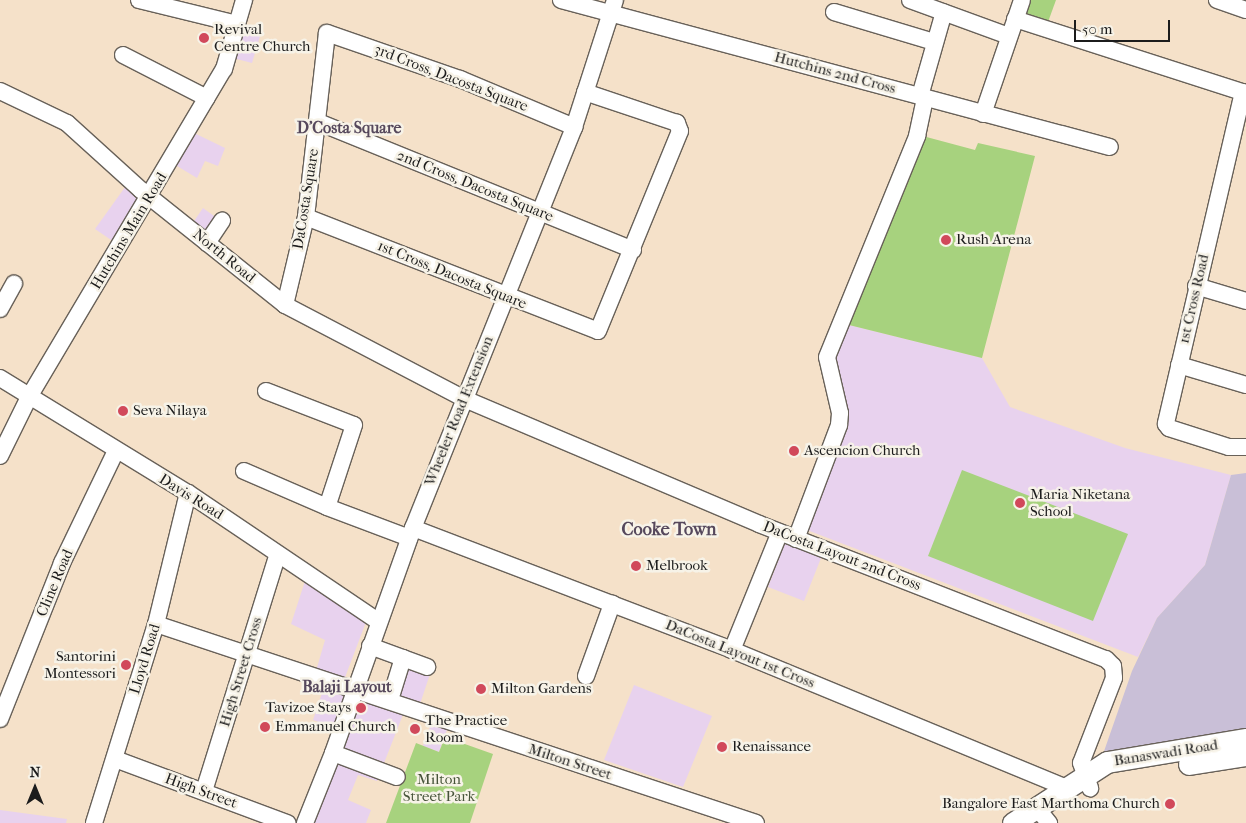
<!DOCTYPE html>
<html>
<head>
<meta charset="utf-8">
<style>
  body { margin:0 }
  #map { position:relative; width:1246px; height:823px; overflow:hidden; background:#f5e1c9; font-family:"IM FELL French Canon",serif }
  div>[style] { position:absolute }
  .built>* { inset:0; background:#e8d2ee }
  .industrial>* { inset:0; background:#c9bfd7 }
  .green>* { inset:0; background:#a7d27e }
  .roads { filter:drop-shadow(1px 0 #686159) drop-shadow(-1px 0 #686159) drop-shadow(0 1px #686159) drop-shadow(0 -1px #686159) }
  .minor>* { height:16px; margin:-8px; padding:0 8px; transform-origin:8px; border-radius:8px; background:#fff }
  .major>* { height:21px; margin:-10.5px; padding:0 10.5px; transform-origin:10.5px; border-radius:10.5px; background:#fff }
  .dots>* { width:14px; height:14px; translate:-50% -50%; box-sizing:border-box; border:2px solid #f7f3e8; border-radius:50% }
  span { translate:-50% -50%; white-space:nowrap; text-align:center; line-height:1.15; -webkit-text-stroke:5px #f7f3e8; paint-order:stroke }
  .poi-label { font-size:15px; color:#1c1c1c }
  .left { translate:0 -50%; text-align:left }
  .right { translate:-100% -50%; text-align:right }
  .street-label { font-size:15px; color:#1c1c1c }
  .park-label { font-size:15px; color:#465339 }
  .neighbourhood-label { font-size:16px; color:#56485c; font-weight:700 }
  .quarter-label { font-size:18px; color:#56485c; font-weight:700 }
  .north { position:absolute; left:10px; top:763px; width:50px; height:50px; -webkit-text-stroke:4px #f7f3e8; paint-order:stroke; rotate:0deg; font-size:14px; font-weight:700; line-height:20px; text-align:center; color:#1c1c1c }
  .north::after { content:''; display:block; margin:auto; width:18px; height:22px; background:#1c1c1c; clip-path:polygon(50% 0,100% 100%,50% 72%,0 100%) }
  .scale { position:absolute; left:1074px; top:20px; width:96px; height:22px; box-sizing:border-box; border:2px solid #1c1c1c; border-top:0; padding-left:6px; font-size:15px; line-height:18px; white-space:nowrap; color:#1c1c1c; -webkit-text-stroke:4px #f7f3e8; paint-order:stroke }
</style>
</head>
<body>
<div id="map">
  <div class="built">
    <i style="clip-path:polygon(239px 27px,261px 33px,252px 63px,229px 57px)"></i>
    <i style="clip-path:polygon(190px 131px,225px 148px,218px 166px,205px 161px,197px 178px,172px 163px)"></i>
    <i style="clip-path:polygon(128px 183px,145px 199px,117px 244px,95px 229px)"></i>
    <i style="clip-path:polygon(203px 208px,221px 221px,207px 241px,190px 227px)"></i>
    <i style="clip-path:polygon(845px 324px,982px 358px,1010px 407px,1125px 448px,1231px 475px,1205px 565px,1157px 618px,1138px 657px,807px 530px,848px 412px,833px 356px)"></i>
    <i style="clip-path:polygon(787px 538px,823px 553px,804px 601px,768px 587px)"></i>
    <i style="clip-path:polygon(305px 581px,366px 622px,344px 680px,316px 671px,325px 640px,291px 624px)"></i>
    <i style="clip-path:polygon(407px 663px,431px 671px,420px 704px,395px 697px)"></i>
    <i style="clip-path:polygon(325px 684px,346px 691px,333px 727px,313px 720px)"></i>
    <i style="clip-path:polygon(634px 685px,712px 716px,683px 787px,604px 760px)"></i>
    <i style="clip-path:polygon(359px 696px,404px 712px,377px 781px,358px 775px,348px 800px,371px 810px,366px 823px,311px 823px)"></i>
    <i style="clip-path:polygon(432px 721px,448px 727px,439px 752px,423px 746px)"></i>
    <i style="clip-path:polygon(0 810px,67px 819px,66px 823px,0 823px)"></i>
  </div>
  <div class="industrial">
    <i style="clip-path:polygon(1246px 473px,1246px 731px,1102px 757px,1132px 671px,1157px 618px,1205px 565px,1231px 475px)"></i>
  </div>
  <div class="green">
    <i style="clip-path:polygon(1029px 0,1056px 0,1048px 22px,1024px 14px)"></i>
    <i style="clip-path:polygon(919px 135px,975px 150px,978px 143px,1035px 156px,982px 358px,845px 324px)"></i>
    <i style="clip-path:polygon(962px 470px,1128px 534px,1093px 621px,928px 556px)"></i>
    <i style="clip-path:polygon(445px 737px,493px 754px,470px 823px,386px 823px,416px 743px,439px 752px)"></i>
  </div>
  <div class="roads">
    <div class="minor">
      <i style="left:139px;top:0;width:101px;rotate:13.8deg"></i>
      <i style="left:561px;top:0;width:568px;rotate:14.99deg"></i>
      <i style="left:910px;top:0;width:105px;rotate:20deg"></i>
      <i style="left:1217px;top:0;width:31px;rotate:19deg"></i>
      <i style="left:834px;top:12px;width:104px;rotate:16.7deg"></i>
      <i style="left:1015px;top:19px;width:243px;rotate:17.8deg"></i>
      <i style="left:123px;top:55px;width:94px;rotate:27.1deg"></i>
      <i style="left:0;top:91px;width:74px;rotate:25.5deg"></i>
      <i style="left:67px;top:123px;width:100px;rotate:42.2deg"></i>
      <i style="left:141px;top:190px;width:184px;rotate:38.6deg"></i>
      <i style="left:285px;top:305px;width:205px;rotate:27.6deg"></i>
      <i style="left:467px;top:400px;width:317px;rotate:23deg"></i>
      <i style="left:759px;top:524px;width:372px;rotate:21.3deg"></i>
      <i style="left:1106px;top:659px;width:10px;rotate:45deg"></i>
      <i style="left:1113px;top:666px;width:12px;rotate:85deg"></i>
      <i style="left:1114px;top:678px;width:91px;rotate:111.2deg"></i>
      <i style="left:1081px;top:763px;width:27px;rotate:70deg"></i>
      <i style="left:1243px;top:92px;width:341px;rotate:103.1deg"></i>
      <i style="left:1166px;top:424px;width:5px;rotate:53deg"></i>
      <i style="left:1169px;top:428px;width:63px;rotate:17.6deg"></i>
      <i style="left:1229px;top:447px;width:17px"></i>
      <i style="left:920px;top:96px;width:87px;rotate:-74.1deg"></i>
      <i style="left:983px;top:114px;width:120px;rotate:-71.1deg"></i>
      <i style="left:318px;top:122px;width:340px;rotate:22.1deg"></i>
      <i style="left:306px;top:217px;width:313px;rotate:21.3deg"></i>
      <i style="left:598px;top:331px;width:216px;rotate:-67.7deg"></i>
      <i style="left:680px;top:131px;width:9px;rotate:-111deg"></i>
      <i style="left:677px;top:123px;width:97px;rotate:-161.4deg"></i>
      <i style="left:207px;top:243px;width:27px;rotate:-56deg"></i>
      <i style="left:1196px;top:286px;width:52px;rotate:16.7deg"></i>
      <i style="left:285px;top:305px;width:90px;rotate:-76.6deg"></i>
      <i style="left:306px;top:217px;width:185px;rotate:-83.5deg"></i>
      <i style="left:327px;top:33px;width:141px;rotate:19.1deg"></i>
      <i style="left:460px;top:79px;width:124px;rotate:22.8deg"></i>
      <i style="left:0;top:309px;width:29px;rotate:-61deg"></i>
      <i style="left:1179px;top:365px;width:70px;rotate:16.6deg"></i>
      <i style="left:0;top:378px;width:220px;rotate:31.5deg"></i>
      <i style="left:188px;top:493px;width:230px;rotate:34deg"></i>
      <i style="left:266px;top:391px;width:94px;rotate:21.1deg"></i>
      <i style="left:354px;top:425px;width:86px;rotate:108.2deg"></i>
      <i style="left:327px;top:507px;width:88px;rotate:20.7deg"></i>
      <i style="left:0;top:456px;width:66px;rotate:-63.8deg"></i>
      <i style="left:29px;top:397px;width:382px;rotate:-59.3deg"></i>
      <i style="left:224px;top:69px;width:72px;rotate:-73.8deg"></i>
      <i style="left:244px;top:471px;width:90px;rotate:23.4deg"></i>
      <i style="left:413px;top:528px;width:342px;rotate:20.9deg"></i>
      <i style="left:732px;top:650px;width:359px;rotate:22.4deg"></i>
      <i style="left:796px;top:539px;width:122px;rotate:-69.3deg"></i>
      <i style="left:839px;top:425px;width:12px;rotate:-85deg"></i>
      <i style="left:840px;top:413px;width:57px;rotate:-103.1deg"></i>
      <i style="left:827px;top:357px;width:239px;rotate:-67.8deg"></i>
      <i style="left:917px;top:136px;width:39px;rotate:-78deg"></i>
      <i style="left:156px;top:624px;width:632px;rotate:18.35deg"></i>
      <i style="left:370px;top:646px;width:61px;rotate:20.2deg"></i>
      <i style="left:732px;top:650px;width:127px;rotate:-67.9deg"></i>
      <i style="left:586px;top:676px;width:77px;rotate:-70.1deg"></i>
      <i style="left:390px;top:700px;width:44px;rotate:-72.8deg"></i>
      <i style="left:0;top:719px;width:168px;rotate:-68.3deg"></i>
      <i style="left:62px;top:563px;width:124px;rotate:-64.3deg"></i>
      <i style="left:333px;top:753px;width:68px;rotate:20.6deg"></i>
      <i style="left:115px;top:759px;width:184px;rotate:20.4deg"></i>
      <i style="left:204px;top:791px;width:248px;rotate:-72.7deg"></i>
      <i style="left:1036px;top:807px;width:21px;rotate:51deg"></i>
      <i style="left:94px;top:823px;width:208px;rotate:-72.7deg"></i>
      <i style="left:156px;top:624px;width:135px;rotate:-76.3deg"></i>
      <i style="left:305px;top:823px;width:75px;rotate:-68.2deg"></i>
      <i style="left:333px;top:753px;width:239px;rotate:-70.4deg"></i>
      <i style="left:413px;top:528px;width:432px;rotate:-68.1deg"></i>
      <i style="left:574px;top:127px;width:133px;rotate:-72.1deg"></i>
    </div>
    <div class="major">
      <i style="left:1189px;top:764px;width:58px;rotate:-9deg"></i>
      <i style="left:1013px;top:823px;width:112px;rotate:-33deg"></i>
      <i style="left:1107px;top:762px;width:141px;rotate:-9.4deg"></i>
    </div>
  </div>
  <div class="dots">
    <i style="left:204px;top:38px;background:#d1495b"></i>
    <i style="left:946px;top:240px;background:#d1495b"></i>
    <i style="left:123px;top:411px;background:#d1495b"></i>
    <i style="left:794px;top:451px;background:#d1495b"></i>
    <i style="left:1020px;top:503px;background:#d1495b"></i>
    <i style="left:636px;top:566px;background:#d1495b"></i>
    <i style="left:126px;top:665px;background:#d1495b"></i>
    <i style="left:481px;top:689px;background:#d1495b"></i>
    <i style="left:361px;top:708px;background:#d1495b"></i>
    <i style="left:265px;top:727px;background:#d1495b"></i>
    <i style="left:415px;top:729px;background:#d1495b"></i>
    <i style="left:722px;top:747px;background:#d1495b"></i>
    <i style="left:1170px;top:804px;background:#d1495b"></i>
  </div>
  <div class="poi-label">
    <span class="left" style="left:214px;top:38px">Revival<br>Centre Church</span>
    <span class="left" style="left:956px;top:240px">Rush Arena</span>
    <span class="left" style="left:133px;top:411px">Seva Nilaya</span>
    <span class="left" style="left:804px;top:451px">Ascencion Church</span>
    <span class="left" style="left:1030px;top:503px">Maria Niketana<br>School</span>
    <span class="left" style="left:646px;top:566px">Melbrook</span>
    <span class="right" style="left:116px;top:665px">Santorini<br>Montessori</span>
    <span class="left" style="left:491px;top:689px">Milton Gardens</span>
    <span class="right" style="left:351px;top:708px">Tavizoe Stays</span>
    <span class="left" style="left:425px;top:729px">The Practice<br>Room</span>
    <span class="left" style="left:275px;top:727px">Emmanuel Church</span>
    <span class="left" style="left:732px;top:747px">Renaissance</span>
    <span class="right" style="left:1160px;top:804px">Bangalore East Marthoma Church</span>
  </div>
  <div class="street-label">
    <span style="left:835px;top:73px;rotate:15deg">Hutchins 2nd Cross</span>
    <span style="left:451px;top:78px;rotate:21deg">3rd Cross, Dacosta Square</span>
    <span style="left:475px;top:186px;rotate:22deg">2nd Cross, Dacosta Square</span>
    <span style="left:306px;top:199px;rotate:-81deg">DaCosta Square</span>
    <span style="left:129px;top:231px;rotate:-59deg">Hutchins Main Road</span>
    <span style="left:224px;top:256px;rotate:39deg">North Road</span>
    <span style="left:452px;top:275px;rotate:22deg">1st Cross, Dacosta Square</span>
    <span style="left:1194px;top:299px;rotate:-77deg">1st Cross Road</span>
    <span style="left:459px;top:411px;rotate:-68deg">Wheeler Road Extension</span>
    <span style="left:191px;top:497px;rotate:32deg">Davis Road</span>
    <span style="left:842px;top:556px;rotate:21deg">DaCosta Layout 2nd Cross</span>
    <span style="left:55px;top:583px;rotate:-67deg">Cline Road</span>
    <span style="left:740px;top:654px;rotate:22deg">DaCosta Layout 1st Cross</span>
    <span style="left:145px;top:659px;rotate:-73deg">Lloyd Road</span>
    <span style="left:241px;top:672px;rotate:-73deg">High Street Cross</span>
    <span style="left:1166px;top:753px;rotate:-9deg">Banaswadi Road</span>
    <span style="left:570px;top:762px;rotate:18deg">Milton Street</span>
    <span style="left:201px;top:791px;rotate:20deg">High Street</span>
  </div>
  <div class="park-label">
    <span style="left:439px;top:788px">Milton<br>Street Park</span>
  </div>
  <div class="neighbourhood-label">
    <span style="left:349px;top:128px">D'Costa Square</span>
    <span style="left:347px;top:687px">Balaji Layout</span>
  </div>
  <div class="quarter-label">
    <span style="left:669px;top:530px">Cooke Town</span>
  </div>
  <div class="north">N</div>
  <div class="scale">50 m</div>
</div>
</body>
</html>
